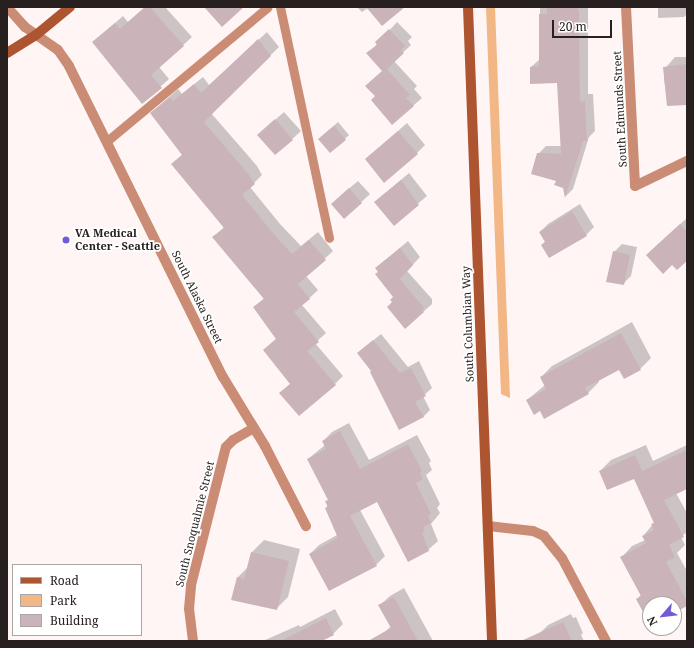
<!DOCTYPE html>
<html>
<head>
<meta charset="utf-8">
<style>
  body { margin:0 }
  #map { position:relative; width:694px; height:648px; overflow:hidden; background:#fff5f5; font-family:"Noto Serif",serif }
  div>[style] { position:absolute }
  .green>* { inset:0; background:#f3b786 }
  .shadow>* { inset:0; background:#0003 }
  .building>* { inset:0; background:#cab4b9 }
  .lane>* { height:9px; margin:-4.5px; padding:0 4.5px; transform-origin:4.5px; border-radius:4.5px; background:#ca8c74 }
  .street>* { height:10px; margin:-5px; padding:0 5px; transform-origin:5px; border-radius:5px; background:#ca8c74 }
  .secondary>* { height:10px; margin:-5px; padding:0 5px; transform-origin:5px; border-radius:5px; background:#ad5431 }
  .dots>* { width:11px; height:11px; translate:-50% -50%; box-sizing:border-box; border:2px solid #fff; border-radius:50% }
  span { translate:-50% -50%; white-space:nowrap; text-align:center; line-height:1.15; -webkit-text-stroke:3.5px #fff; paint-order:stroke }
  .street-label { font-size:11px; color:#28201f }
  .poi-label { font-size:11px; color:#28201f; font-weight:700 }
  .left { translate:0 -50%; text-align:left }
  .frame { position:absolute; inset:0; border:8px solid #28201f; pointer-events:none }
  .legend { position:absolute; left:12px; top:564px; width:130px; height:72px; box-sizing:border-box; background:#fff; border:1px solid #a9a6a5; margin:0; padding:5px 7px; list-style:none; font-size:12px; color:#28201f }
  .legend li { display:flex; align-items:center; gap:8px; height:20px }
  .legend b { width:20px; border:1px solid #a9a6a5 }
  .north { position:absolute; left:642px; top:596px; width:40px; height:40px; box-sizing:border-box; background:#fff; border:1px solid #a9a6a5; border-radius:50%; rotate:242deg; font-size:11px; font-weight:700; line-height:16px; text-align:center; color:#28201f }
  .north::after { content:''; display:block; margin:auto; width:14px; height:18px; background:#745bd6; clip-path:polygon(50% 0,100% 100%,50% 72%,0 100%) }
  .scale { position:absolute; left:552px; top:20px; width:60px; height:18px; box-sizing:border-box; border:2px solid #28201f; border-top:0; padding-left:5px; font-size:12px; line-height:14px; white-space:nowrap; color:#28201f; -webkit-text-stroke:3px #fff; paint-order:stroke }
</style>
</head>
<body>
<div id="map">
  <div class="green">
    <i style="clip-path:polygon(486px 7px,495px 7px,510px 398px,501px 394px)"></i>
  </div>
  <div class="shadow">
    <i style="clip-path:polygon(145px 7px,165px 7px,192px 37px,159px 67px,169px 79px,142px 103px,93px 42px,123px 16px,128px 22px)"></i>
    <i style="clip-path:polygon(357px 7px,403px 7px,368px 8px,362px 12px)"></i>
    <i style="clip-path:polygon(540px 7px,588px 7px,588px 94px,593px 94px,595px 131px,589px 137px,573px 189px,566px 196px,564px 187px,538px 154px,546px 146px,561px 146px,558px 82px,531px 67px,540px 59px)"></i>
    <i style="clip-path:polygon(658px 7px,687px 7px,687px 14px,684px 17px,658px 18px)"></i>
    <i style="clip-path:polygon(397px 22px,412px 37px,408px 41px,411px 45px,394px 61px,417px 86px,414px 89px,422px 98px,392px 124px,376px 96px,383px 71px,368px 54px)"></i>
    <i style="clip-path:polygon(267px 32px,279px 47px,211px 113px,257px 166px,262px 175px,250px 187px,280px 224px,301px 246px,318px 232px,333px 251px,306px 276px,318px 290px,302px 305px,326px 333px,315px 343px,343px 376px,335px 384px,281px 393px,291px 383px,264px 350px,277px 338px,255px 307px,264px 298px,214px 237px,224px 227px,172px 164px,183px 154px,151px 113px,178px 89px,182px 94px,203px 77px,209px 85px)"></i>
    <i style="clip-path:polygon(675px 57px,687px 57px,687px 104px,668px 105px,664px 79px,667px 66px)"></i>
    <i style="clip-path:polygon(284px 112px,301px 131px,276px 154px,267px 127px)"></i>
    <i style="clip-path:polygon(338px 122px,349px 135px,345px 139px,323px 135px)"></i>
    <i style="clip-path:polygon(407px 123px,425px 145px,417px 153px,366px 159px)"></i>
    <i style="clip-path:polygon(409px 173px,427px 196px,394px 224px,375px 202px)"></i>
    <i style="clip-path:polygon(358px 181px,370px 194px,344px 218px,340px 196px)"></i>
    <i style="clip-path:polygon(580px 204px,594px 227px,586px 235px,550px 257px,542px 245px,546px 241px,540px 232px,548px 224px)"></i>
    <i style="clip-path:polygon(687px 218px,687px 260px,655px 247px)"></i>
    <i style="clip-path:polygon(408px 241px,420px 257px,407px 271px,432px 299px,432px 304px,423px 312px,393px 301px,394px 297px,376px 268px)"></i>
    <i style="clip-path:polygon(622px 244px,637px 247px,631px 276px,623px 284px,614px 252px)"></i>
    <i style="clip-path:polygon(632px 322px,651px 358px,640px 369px,619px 369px,598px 380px,599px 382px,588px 393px,541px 410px,527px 400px,545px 385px,541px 377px,552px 366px)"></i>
    <i style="clip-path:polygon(381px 334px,408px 367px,419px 361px,432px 388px,423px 396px,430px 410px,423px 417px,372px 371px,358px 353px)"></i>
    <i style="clip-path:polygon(349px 423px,369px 460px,417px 435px,431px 461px,429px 463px,432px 470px,426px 475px,440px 504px,437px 508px,440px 513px,431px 524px,438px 541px,428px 550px,378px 501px,360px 510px,385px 556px,376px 565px,310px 554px,319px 545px,337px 535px,326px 509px,329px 499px,308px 459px,325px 445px,323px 441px,332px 432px)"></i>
    <i style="clip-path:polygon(646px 445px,653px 461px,687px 445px,687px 488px,676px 493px,687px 513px,687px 532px,681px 537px,685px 545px,677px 553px,687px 571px,687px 605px,674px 612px,674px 604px,650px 604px,650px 623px,637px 599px,641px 595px,622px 557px,632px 546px,645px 540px,643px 536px,654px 523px,635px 478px,600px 471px,611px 460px)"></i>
    <i style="clip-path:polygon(264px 540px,300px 549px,288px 597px,276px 609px,232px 599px,238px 577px,248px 567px,252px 552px)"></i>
    <i style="clip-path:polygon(404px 588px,433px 641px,388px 641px,384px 633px,391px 626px,380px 605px,390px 596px)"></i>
    <i style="clip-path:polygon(335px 609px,343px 624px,333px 634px,320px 641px,263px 641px,299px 625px,300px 627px)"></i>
    <i style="clip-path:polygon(571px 614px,573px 618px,576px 617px,583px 633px,581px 635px,584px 641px,544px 641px,540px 633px,548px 625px)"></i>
  </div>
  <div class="building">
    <i style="clip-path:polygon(145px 7px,150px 7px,184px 46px,151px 75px,162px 88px,142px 104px,92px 42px,115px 23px,120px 29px)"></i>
    <i style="clip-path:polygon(204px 7px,244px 7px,222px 27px)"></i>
    <i style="clip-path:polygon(366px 7px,405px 7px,382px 26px)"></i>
    <i style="clip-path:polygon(547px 7px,577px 7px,579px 12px,580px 102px,585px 101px,587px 141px,583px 141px,565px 198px,563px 188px,554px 185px,556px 181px,531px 174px,537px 153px,561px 154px,557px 83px,530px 84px,530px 67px,539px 66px,539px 14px,547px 14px)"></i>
    <i style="clip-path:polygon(389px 29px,405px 46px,401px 50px,404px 53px,387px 69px,410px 95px,406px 98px,414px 106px,392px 125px,371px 100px,375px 96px,365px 86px,382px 71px,366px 53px,377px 45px,375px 42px)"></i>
    <i style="clip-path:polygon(258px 39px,271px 56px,204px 122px,249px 175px,255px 184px,242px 195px,272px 232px,292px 254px,309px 240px,326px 260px,298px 284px,310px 299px,294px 312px,319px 342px,307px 351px,336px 385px,299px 416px,279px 393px,290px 384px,263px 350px,276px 339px,253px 307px,264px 299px,212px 237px,224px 228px,171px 164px,182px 155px,150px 113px,170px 97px,173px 101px,194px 84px,201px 93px)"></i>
    <i style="clip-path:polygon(687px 64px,687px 105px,667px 106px,663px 67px)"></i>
    <i style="clip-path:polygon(275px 119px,293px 140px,275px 155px,257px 135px)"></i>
    <i style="clip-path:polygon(334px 126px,346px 140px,330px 153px,318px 139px)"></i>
    <i style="clip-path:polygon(398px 131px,418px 154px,384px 183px,365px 159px)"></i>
    <i style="clip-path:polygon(401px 180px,419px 205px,394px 226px,374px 202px)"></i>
    <i style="clip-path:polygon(349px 188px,362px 203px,344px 219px,331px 204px)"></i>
    <i style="clip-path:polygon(572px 211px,587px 236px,549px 258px,541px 245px,545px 242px,539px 232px)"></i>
    <i style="clip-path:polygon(680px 224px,687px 232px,687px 261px,677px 270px,672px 265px,663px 274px,646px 255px)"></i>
    <i style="clip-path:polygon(400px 248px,413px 265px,400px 279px,424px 308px,422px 310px,424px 312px,405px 329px,387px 307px,392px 302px,390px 300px,393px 297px,375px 274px,378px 272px,375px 268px)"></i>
    <i style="clip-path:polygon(613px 251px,630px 255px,624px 285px,606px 282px)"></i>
    <i style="clip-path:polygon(621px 333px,641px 370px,624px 379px,619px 370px,585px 388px,589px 394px,544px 419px,540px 411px,534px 415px,526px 400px,546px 389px,540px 377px)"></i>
    <i style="clip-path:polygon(373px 340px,400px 373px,411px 368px,426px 396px,415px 402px,424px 417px,399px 430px,370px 372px,371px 371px,357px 353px)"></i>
    <i style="clip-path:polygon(340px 431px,360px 469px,408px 444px,422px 471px,420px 473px,423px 479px,416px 483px,431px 514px,428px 516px,431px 523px,423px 527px,425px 532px,422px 533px,429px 551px,408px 562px,377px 502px,350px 516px,377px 566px,329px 591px,309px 554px,338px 538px,325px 508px,328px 507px,325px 501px,328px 500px,307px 459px,326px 449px,322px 441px)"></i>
    <i style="clip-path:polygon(687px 450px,687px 489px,664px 500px,684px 537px,669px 545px,675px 557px,666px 562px,687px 601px,687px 606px,674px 613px,674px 604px,650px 604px,650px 625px,636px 599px,641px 596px,620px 557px,646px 543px,642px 536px,654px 530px,651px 524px,654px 523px,634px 479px,607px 490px,599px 471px,635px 455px,642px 471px)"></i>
    <i style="clip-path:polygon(251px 552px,289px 561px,277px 610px,231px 600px,237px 577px,244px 579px)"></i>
    <i style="clip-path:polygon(394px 597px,418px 641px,368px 641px,391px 628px,378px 605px)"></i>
    <i style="clip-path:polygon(326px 618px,334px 635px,322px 641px,281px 641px)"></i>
    <i style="clip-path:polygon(563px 622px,572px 641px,521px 641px)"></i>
  </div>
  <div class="lane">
    <i style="left:280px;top:7px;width:236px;rotate:78deg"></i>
    <i style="left:107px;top:141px;width:209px;rotate:-39.8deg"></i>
  </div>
  <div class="street">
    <i style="left:7px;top:7px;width:27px;rotate:48deg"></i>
    <i style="left:25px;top:27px;width:40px;rotate:34.9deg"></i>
    <i style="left:58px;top:50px;width:19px;rotate:55deg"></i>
    <i style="left:69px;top:66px;width:347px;rotate:63.7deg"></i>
    <i style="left:223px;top:377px;width:81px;rotate:58.7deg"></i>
    <i style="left:265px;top:446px;width:90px;rotate:62.9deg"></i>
    <i style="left:626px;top:7px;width:179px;rotate:87.1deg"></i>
    <i style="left:635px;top:186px;width:58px;rotate:-25.7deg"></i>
    <i style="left:488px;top:526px;width:45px;rotate:6.3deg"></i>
    <i style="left:533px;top:531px;width:12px;rotate:24deg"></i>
    <i style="left:544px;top:536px;width:28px;rotate:51deg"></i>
    <i style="left:562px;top:558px;width:94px;rotate:62.1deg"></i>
    <i style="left:193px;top:641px;width:32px;rotate:-97deg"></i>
    <i style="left:189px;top:609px;width:24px;rotate:-85deg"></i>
    <i style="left:191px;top:585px;width:142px;rotate:-75.8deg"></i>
    <i style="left:226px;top:447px;width:10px;rotate:-45deg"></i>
    <i style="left:233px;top:440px;width:24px;rotate:-30deg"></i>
  </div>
  <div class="secondary">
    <i style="left:468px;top:7px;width:634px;rotate:87.83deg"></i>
    <i style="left:7px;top:53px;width:34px;rotate:-32deg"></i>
    <i style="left:36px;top:35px;width:44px;rotate:-39.5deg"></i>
  </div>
  <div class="dots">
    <i style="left:66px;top:240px;background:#745bd6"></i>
  </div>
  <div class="street-label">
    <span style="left:620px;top:109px;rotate:-93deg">South Edmunds Street</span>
    <span style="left:197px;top:297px;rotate:64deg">South Alaska Street</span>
    <span style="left:468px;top:324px;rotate:-92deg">South Columbian Way</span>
    <span style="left:195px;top:524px;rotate:-76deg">South Snoqualmie Street</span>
  </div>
  <div class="poi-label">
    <span class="left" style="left:75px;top:240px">VA Medical<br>Center - Seattle</span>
  </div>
  <div class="frame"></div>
  <ul class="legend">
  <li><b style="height:5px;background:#ad5431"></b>Road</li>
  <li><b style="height:11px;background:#f3b786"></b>Park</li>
  <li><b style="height:11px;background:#cab4b9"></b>Building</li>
  </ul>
  <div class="north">N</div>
  <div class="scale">20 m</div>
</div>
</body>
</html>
